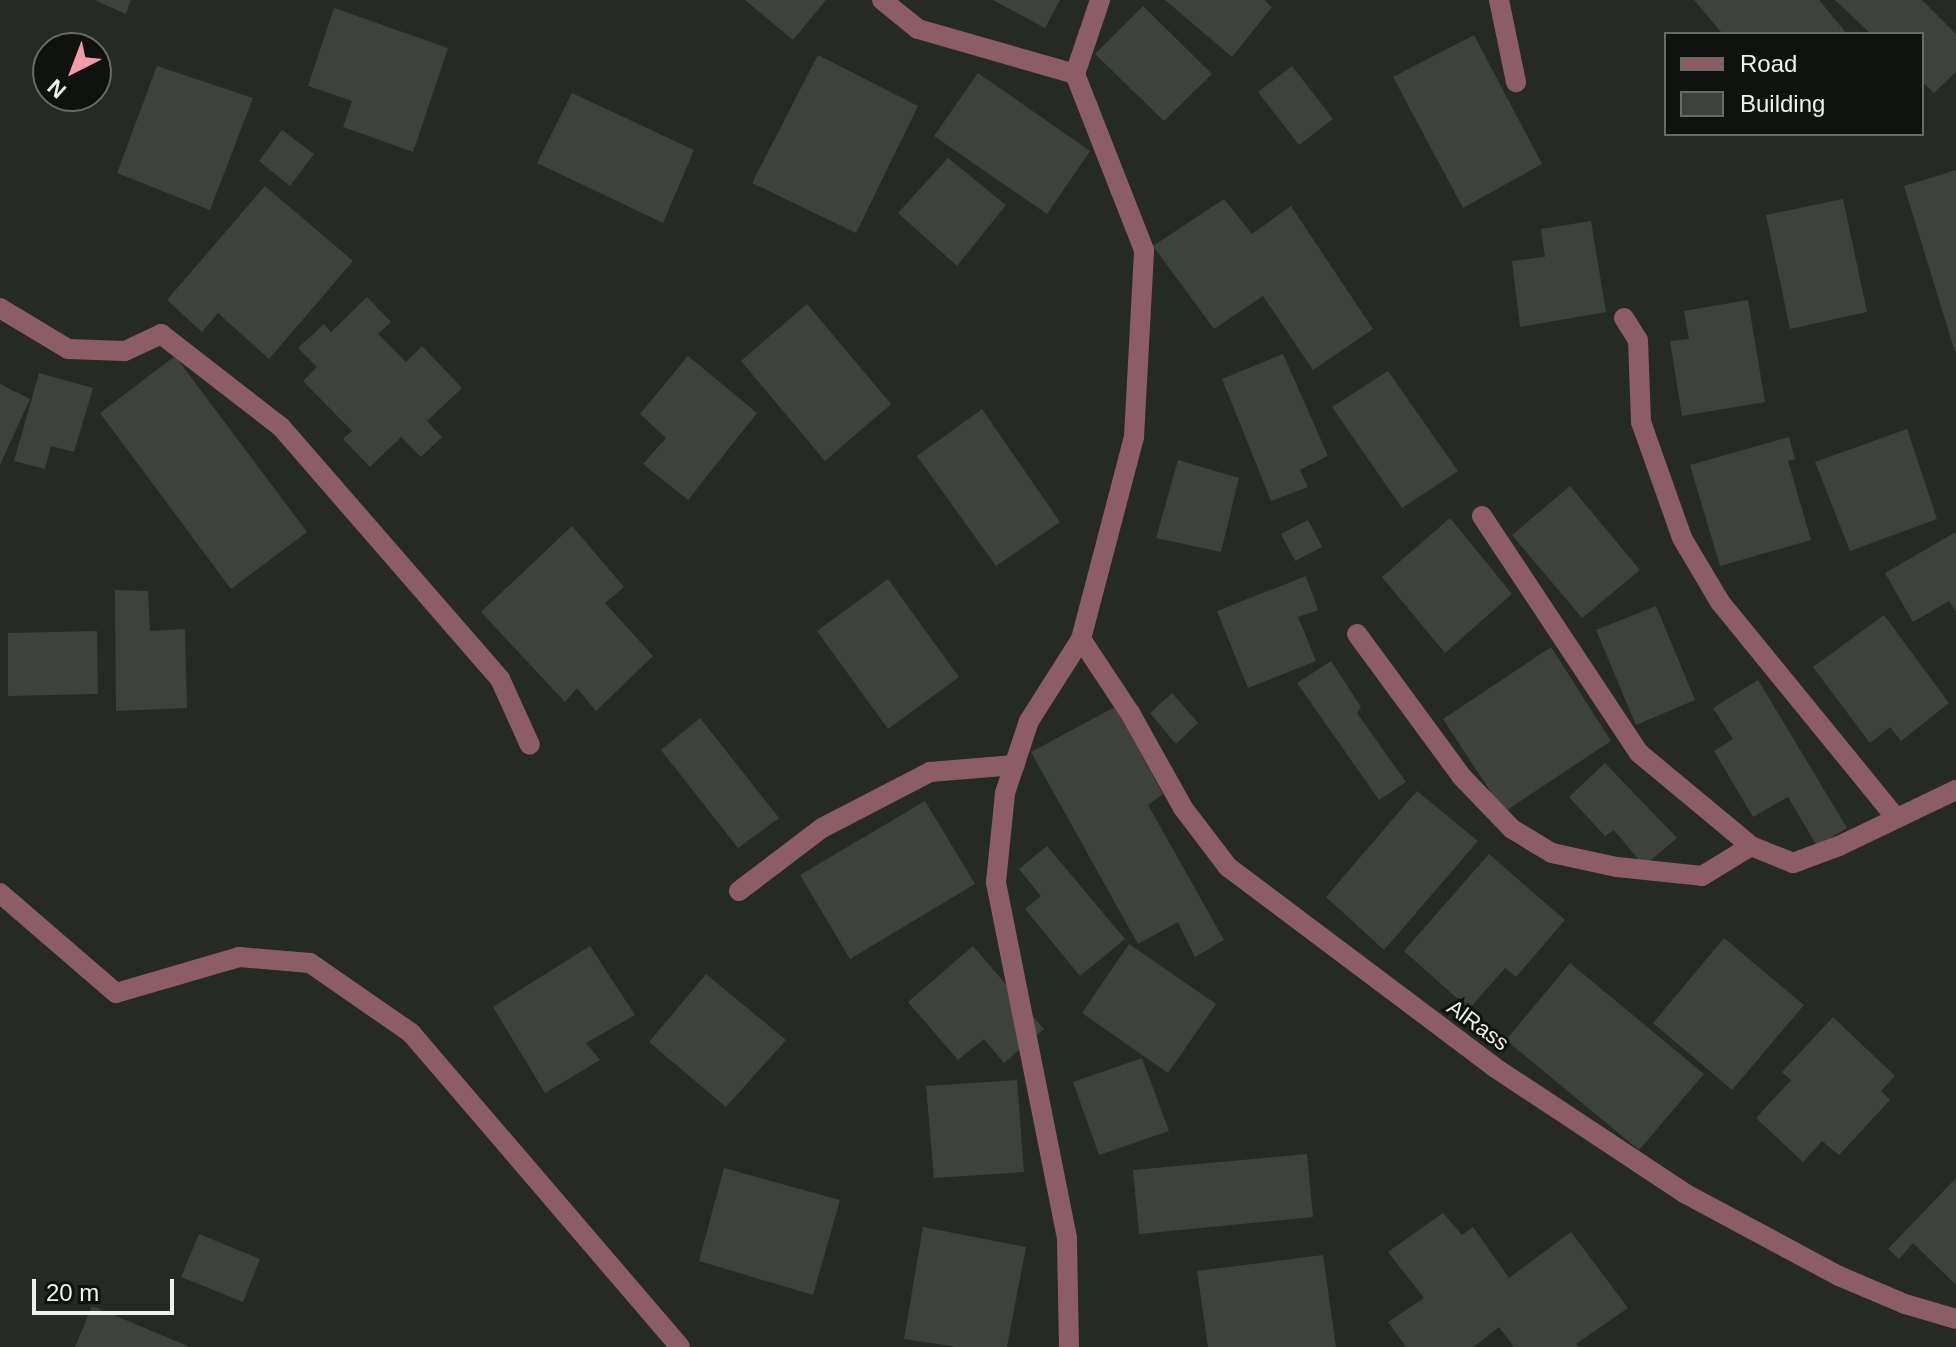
<!DOCTYPE html>
<html>
<head>
<meta charset="utf-8">
<style>
  body { margin:0 }
  #map { position:relative; width:1956px; height:1347px; overflow:hidden; background:#262a24; font-family:Arial,sans-serif }
  div>[style] { position:absolute }
  .building>* { inset:0; background:#3e423c }
  .minor>* { height:20px; margin:-10px; padding:0 10px; transform-origin:10px; border-radius:10px; background:#8d5d66 }
  span { translate:-50% -50%; white-space:nowrap; text-align:center; line-height:1.15; -webkit-text-stroke:6px #10120f; paint-order:stroke }
  .street-label { font-size:22px; color:#eff1ed }
  .legend { position:absolute; left:1664px; top:32px; width:260px; height:104px; box-sizing:border-box; background:#10120f; border:2px solid #696b68; margin:0; padding:10px 14px; list-style:none; font-size:24px; color:#eff1ed }
  .legend li { display:flex; align-items:center; gap:16px; height:40px }
  .legend b { width:40px; border:2px solid #696b68 }
  .north { position:absolute; left:32px; top:32px; width:80px; height:80px; box-sizing:border-box; background:#10120f; border:2px solid #696b68; border-radius:50%; rotate:222deg; font-size:22px; font-weight:700; line-height:32px; text-align:center; color:#eff1ed }
  .north::after { content:''; display:block; margin:auto; width:28px; height:36px; background:#f39aab; clip-path:polygon(50% 0,100% 100%,50% 72%,0 100%) }
  .scale { position:absolute; left:32px; top:1279px; width:142px; height:36px; box-sizing:border-box; border:4px solid #eff1ed; border-top:0; padding-left:10px; font-size:24px; line-height:28px; white-space:nowrap; color:#eff1ed; -webkit-text-stroke:6px #10120f; paint-order:stroke }
</style>
</head>
<body>
<div id="map">
  <div class="building">
    <i style="clip-path:polygon(94px 0,131px 0,126px 14px)"></i>
    <i style="clip-path:polygon(745px 0,826px 0,793px 40px)"></i>
    <i style="clip-path:polygon(993px 0,1060px 0,1045px 28px)"></i>
    <i style="clip-path:polygon(1165px 0,1264px 0,1272px 7px,1232px 57px)"></i>
    <i style="clip-path:polygon(1694px 0,1819px 0,1847px 34px,1723px 34px)"></i>
    <i style="clip-path:polygon(1835px 0,1922px 0,1956px 34px,1956px 72px,1934px 93px,1922px 82px,1922px 34px,1871px 34px)"></i>
    <i style="clip-path:polygon(1143px 6px,1212px 74px,1164px 121px,1095px 54px)"></i>
    <i style="clip-path:polygon(334px 8px,448px 48px,413px 152px,343px 127px,352px 101px,308px 86px)"></i>
    <i style="clip-path:polygon(1474px 35px,1542px 164px,1463px 208px,1393px 77px)"></i>
    <i style="clip-path:polygon(818px 55px,918px 106px,856px 233px,752px 183px)"></i>
    <i style="clip-path:polygon(157px 66px,253px 98px,210px 210px,117px 173px)"></i>
    <i style="clip-path:polygon(1292px 66px,1333px 119px,1299px 145px,1258px 92px)"></i>
    <i style="clip-path:polygon(978px 73px,1090px 151px,1047px 214px,934px 136px)"></i>
    <i style="clip-path:polygon(572px 93px,694px 150px,663px 223px,537px 163px)"></i>
    <i style="clip-path:polygon(282px 130px,314px 154px,290px 186px,259px 161px)"></i>
    <i style="clip-path:polygon(948px 158px,1006px 205px,957px 266px,898px 213px)"></i>
    <i style="clip-path:polygon(1956px 170px,1956px 351px,1955px 352px,1904px 186px)"></i>
    <i style="clip-path:polygon(265px 186px,353px 261px,269px 359px,218px 313px,202px 332px,167px 300px)"></i>
    <i style="clip-path:polygon(1224px 199px,1252px 234px,1291px 206px,1373px 329px,1313px 370px,1263px 296px,1214px 329px,1153px 246px)"></i>
    <i style="clip-path:polygon(1843px 199px,1867px 312px,1790px 329px,1766px 215px)"></i>
    <i style="clip-path:polygon(1591px 221px,1606px 312px,1520px 327px,1512px 261px,1545px 257px,1541px 229px)"></i>
    <i style="clip-path:polygon(367px 297px,391px 322px,378px 334px,406px 362px,422px 346px,462px 388px,427px 421px,442px 437px,421px 457px,401px 437px,370px 467px,343px 439px,352px 431px,303px 381px,317px 367px,298px 348px,324px 324px,331px 332px)"></i>
    <i style="clip-path:polygon(1748px 300px,1765px 402px,1682px 416px,1670px 341px,1689px 339px,1684px 311px)"></i>
    <i style="clip-path:polygon(807px 304px,891px 404px,825px 461px,741px 361px)"></i>
    <i style="clip-path:polygon(1283px 354px,1328px 456px,1300px 470px,1308px 487px,1271px 501px,1222px 379px)"></i>
    <i style="clip-path:polygon(175px 356px,307px 532px,231px 589px,100px 413px)"></i>
    <i style="clip-path:polygon(688px 356px,757px 413px,688px 500px,643px 464px,666px 438px,640px 414px)"></i>
    <i style="clip-path:polygon(1388px 371px,1458px 471px,1402px 508px,1332px 407px)"></i>
    <i style="clip-path:polygon(39px 373px,93px 388px,74px 452px,51px 446px,45px 469px,14px 461px)"></i>
    <i style="clip-path:polygon(0 384px,30px 399px,0 465px)"></i>
    <i style="clip-path:polygon(982px 409px,1060px 522px,996px 566px,917px 456px)"></i>
    <i style="clip-path:polygon(1907px 429px,1937px 519px,1850px 551px,1815px 462px)"></i>
    <i style="clip-path:polygon(1789px 437px,1795px 459px,1788px 461px,1811px 540px,1720px 566px,1690px 465px)"></i>
    <i style="clip-path:polygon(1178px 460px,1239px 478px,1221px 552px,1156px 538px)"></i>
    <i style="clip-path:polygon(1570px 486px,1640px 570px,1582px 618px,1512px 535px)"></i>
    <i style="clip-path:polygon(1450px 518px,1512px 594px,1445px 653px,1382px 577px)"></i>
    <i style="clip-path:polygon(1308px 520px,1322px 547px,1295px 561px,1281px 534px)"></i>
    <i style="clip-path:polygon(572px 526px,624px 587px,605px 603px,653px 656px,596px 711px,577px 688px,565px 702px,481px 612px)"></i>
    <i style="clip-path:polygon(1956px 532px,1956px 612px,1949px 601px,1913px 622px,1885px 573px)"></i>
    <i style="clip-path:polygon(1306px 576px,1318px 610px,1298px 617px,1316px 661px,1248px 688px,1217px 611px)"></i>
    <i style="clip-path:polygon(888px 579px,959px 677px,888px 729px,817px 631px)"></i>
    <i style="clip-path:polygon(115px 590px,148px 591px,150px 631px,185px 629px,187px 708px,116px 711px)"></i>
    <i style="clip-path:polygon(1656px 606px,1695px 700px,1636px 725px,1596px 630px)"></i>
    <i style="clip-path:polygon(1884px 615px,1949px 703px,1901px 741px,1890px 727px,1870px 743px,1813px 667px)"></i>
    <i style="clip-path:polygon(97px 631px,98px 694px,8px 696px,8px 633px)"></i>
    <i style="clip-path:polygon(1551px 647px,1611px 741px,1504px 812px,1443px 719px)"></i>
    <i style="clip-path:polygon(1331px 661px,1361px 707px,1357px 713px,1406px 782px,1379px 800px,1297px 683px)"></i>
    <i style="clip-path:polygon(1758px 680px,1847px 828px,1817px 846px,1788px 797px,1753px 817px,1714px 751px,1733px 739px,1713px 708px)"></i>
    <i style="clip-path:polygon(1172px 693px,1198px 723px,1176px 744px,1150px 713px)"></i>
    <i style="clip-path:polygon(1115px 707px,1163px 794px,1148px 805px,1224px 940px,1195px 957px,1178px 922px,1138px 944px,1031px 752px)"></i>
    <i style="clip-path:polygon(700px 718px,779px 818px,738px 848px,661px 750px)"></i>
    <i style="clip-path:polygon(1605px 763px,1677px 838px,1644px 866px,1614px 830px,1605px 836px,1569px 797px)"></i>
    <i style="clip-path:polygon(1417px 791px,1478px 841px,1384px 950px,1326px 897px)"></i>
    <i style="clip-path:polygon(925px 801px,975px 884px,850px 959px,800px 875px)"></i>
    <i style="clip-path:polygon(1047px 846px,1125px 939px,1080px 976px,1025px 909px,1041px 896px,1019px 869px)"></i>
    <i style="clip-path:polygon(1489px 854px,1565px 920px,1516px 977px,1505px 968px,1469px 1009px,1404px 951px)"></i>
    <i style="clip-path:polygon(1724px 938px,1804px 1005px,1732px 1090px,1653px 1023px)"></i>
    <i style="clip-path:polygon(1129px 944px,1216px 1004px,1168px 1073px,1082px 1013px)"></i>
    <i style="clip-path:polygon(590px 946px,635px 1015px,586px 1043px,600px 1060px,545px 1093px,493px 1007px)"></i>
    <i style="clip-path:polygon(973px 946px,1044px 1029px,1004px 1063px,984px 1039px,958px 1060px,908px 1002px)"></i>
    <i style="clip-path:polygon(1570px 963px,1704px 1074px,1639px 1150px,1506px 1040px)"></i>
    <i style="clip-path:polygon(706px 974px,786px 1040px,726px 1107px,649px 1042px)"></i>
    <i style="clip-path:polygon(1833px 1017px,1895px 1076px,1881px 1091px,1890px 1100px,1839px 1155px,1822px 1141px,1803px 1162px,1756px 1118px,1791px 1080px,1782px 1072px)"></i>
    <i style="clip-path:polygon(1142px 1058px,1169px 1131px,1099px 1155px,1073px 1082px)"></i>
    <i style="clip-path:polygon(1017px 1080px,1024px 1172px,934px 1178px,926px 1086px)"></i>
    <i style="clip-path:polygon(1307px 1154px,1313px 1217px,1139px 1234px,1133px 1170px)"></i>
    <i style="clip-path:polygon(724px 1168px,840px 1200px,813px 1295px,699px 1261px)"></i>
    <i style="clip-path:polygon(1956px 1178px,1956px 1285px,1913px 1243px,1899px 1259px,1888px 1249px)"></i>
    <i style="clip-path:polygon(1443px 1213px,1462px 1235px,1473px 1227px,1509px 1278px,1571px 1232px,1628px 1308px,1576px 1344px,1579px 1347px,1514px 1347px,1499px 1327px,1474px 1347px,1406px 1347px,1388px 1322px,1424px 1298px,1388px 1252px)"></i>
    <i style="clip-path:polygon(923px 1227px,1026px 1247px,1007px 1347px,957px 1347px,904px 1339px)"></i>
    <i style="clip-path:polygon(199px 1234px,260px 1259px,243px 1302px,181px 1277px)"></i>
    <i style="clip-path:polygon(1323px 1255px,1336px 1347px,1208px 1347px,1197px 1271px)"></i>
    <i style="clip-path:polygon(92px 1306px,190px 1347px,75px 1347px)"></i>
  </div>
  <div class="minor">
    <i style="left:882px;top:0;width:46px;rotate:38.9deg"></i>
    <i style="left:918px;top:29px;width:163px;rotate:16deg"></i>
    <i style="left:1499px;top:0;width:84px;rotate:78.3deg"></i>
    <i style="left:1075px;top:74px;width:78px;rotate:-71.3deg"></i>
    <i style="left:0;top:308px;width:79px;rotate:31.1deg"></i>
    <i style="left:68px;top:349px;width:57px;rotate:2deg"></i>
    <i style="left:125px;top:351px;width:40px;rotate:-25deg"></i>
    <i style="left:161px;top:334px;width:152px;rotate:37.8deg"></i>
    <i style="left:281px;top:427px;width:334px;rotate:49deg"></i>
    <i style="left:500px;top:679px;width:72px;rotate:65.6deg"></i>
    <i style="left:1624px;top:318px;width:26px;rotate:58deg"></i>
    <i style="left:1638px;top:340px;width:82px;rotate:87.9deg"></i>
    <i style="left:1641px;top:422px;width:123px;rotate:70.5deg"></i>
    <i style="left:1682px;top:538px;width:74px;rotate:59.3deg"></i>
    <i style="left:1720px;top:602px;width:279px;rotate:50.8deg"></i>
    <i style="left:1482px;top:516px;width:284px;rotate:56.5deg"></i>
    <i style="left:1639px;top:753px;width:146px;rotate:39.7deg"></i>
    <i style="left:1751px;top:846px;width:45px;rotate:22deg"></i>
    <i style="left:1793px;top:863px;width:49px;rotate:-20.3deg"></i>
    <i style="left:1839px;top:846px;width:130px;rotate:-25.6deg"></i>
    <i style="left:1357px;top:634px;width:177px;rotate:53.7deg"></i>
    <i style="left:1462px;top:777px;width:72px;rotate:46.1deg"></i>
    <i style="left:1512px;top:829px;width:47px;rotate:31deg"></i>
    <i style="left:1552px;top:853px;width:66px;rotate:12.2deg"></i>
    <i style="left:1617px;top:867px;width:85px;rotate:6deg"></i>
    <i style="left:1702px;top:876px;width:57px;rotate:-31.5deg"></i>
    <i style="left:1081px;top:639px;width:89px;rotate:56.5deg"></i>
    <i style="left:1130px;top:713px;width:109px;rotate:60.8deg"></i>
    <i style="left:1183px;top:808px;width:74px;rotate:52.7deg"></i>
    <i style="left:1228px;top:867px;width:333px;rotate:36.9deg"></i>
    <i style="left:1494px;top:1067px;width:230px;rotate:33.5deg"></i>
    <i style="left:1686px;top:1194px;width:174px;rotate:28.2deg"></i>
    <i style="left:1839px;top:1276px;width:72px;rotate:23deg"></i>
    <i style="left:1905px;top:1304px;width:53px;rotate:16.4deg"></i>
    <i style="left:739px;top:891px;width:104px;rotate:-37.2deg"></i>
    <i style="left:822px;top:828px;width:122px;rotate:-27.4deg"></i>
    <i style="left:930px;top:772px;width:85px;rotate:-4.7deg"></i>
    <i style="left:0;top:893px;width:153px;rotate:40.8deg"></i>
    <i style="left:116px;top:993px;width:128px;rotate:-16.3deg"></i>
    <i style="left:239px;top:957px;width:71px;rotate:4.8deg"></i>
    <i style="left:310px;top:963px;width:123px;rotate:34.7deg"></i>
    <i style="left:411px;top:1033px;width:413px;rotate:49.4deg"></i>
    <i style="left:1069px;top:1347px;width:109px;rotate:-91.1deg"></i>
    <i style="left:1067px;top:1238px;width:363px;rotate:-101.3deg"></i>
    <i style="left:996px;top:882px;width:89px;rotate:-84.2deg"></i>
    <i style="left:1005px;top:793px;width:76px;rotate:-71.6deg"></i>
    <i style="left:1029px;top:721px;width:97px;rotate:-57.6deg"></i>
    <i style="left:1081px;top:639px;width:209px;rotate:-75.3deg"></i>
    <i style="left:1134px;top:437px;width:187px;rotate:-86.9deg"></i>
    <i style="left:1144px;top:250px;width:189px;rotate:-111.4deg"></i>
  </div>
  <div class="street-label">
    <span style="left:1478px;top:1025px;rotate:36deg">AlRass</span>
  </div>
  <ul class="legend">
  <li><b style="height:10px;background:#8d5d66"></b>Road</li>
  <li><b style="height:22px;background:#3e423c"></b>Building</li>
  </ul>
  <div class="north">N</div>
  <div class="scale">20 m</div>
</div>
</body>
</html>
